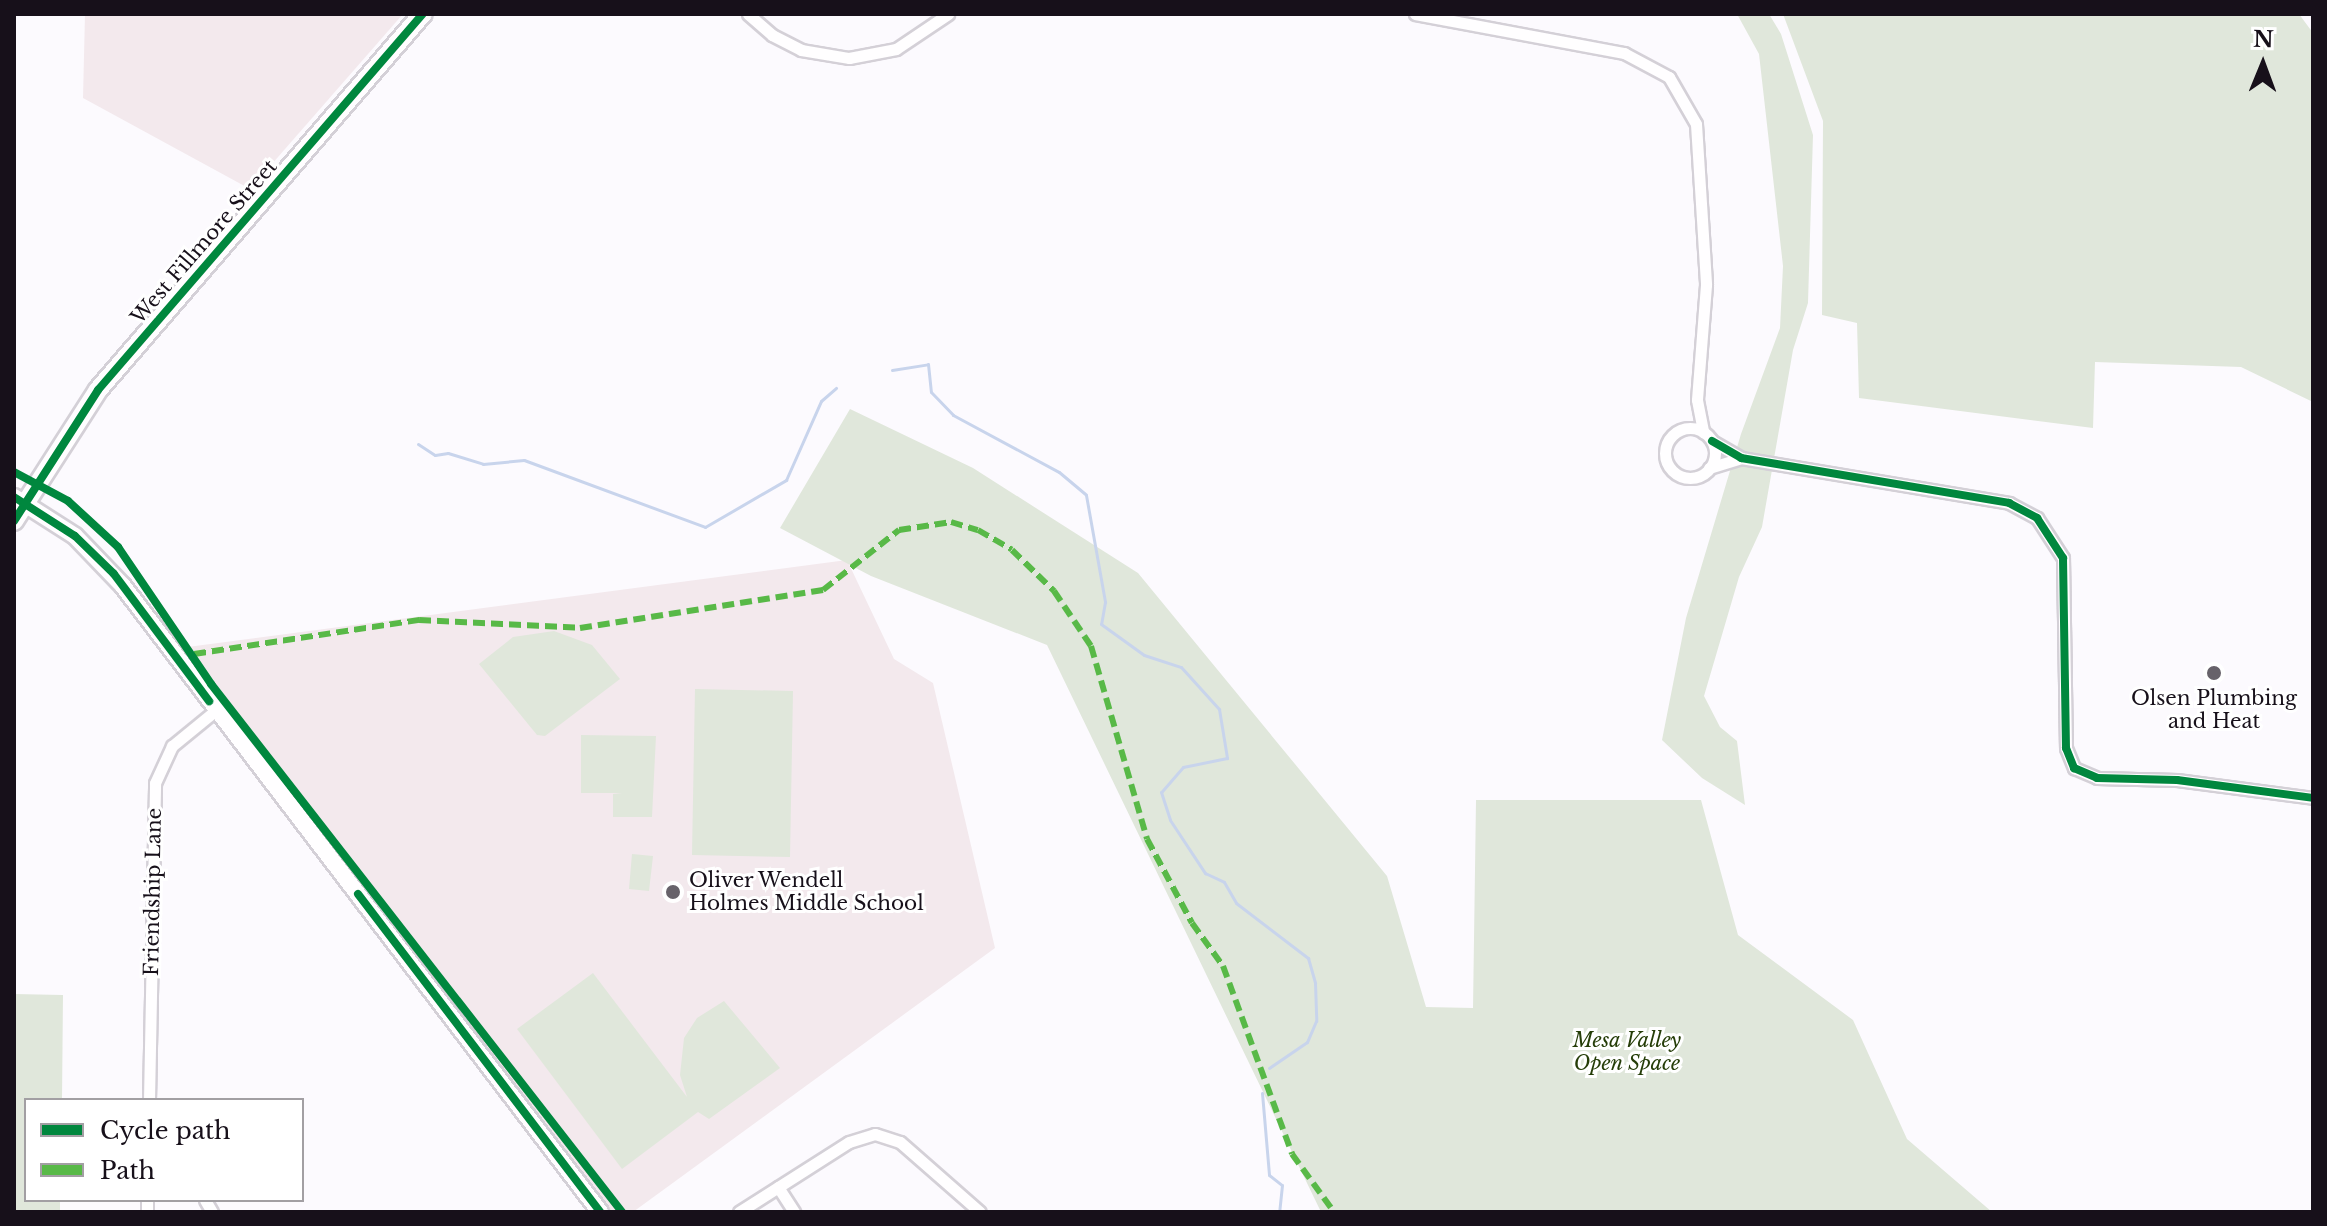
<!DOCTYPE html>
<html>
<head>
<meta charset="utf-8">
<style>
  body { margin:0 }
  #map { position:relative; width:2327px; height:1226px; overflow:hidden; background:#fcfafe; font-family:"Libre Baskerville",serif }
  div>[style] { position:absolute }
  .education>* { inset:0; background:#f3e9ed }
  .green>* { inset:0; background:#e0e7db }
  .stream>* { height:3px; margin:-1.5px; padding:0 1.5px; transform-origin:1.5px; border-radius:1.5px; background:#c8d4ec }
  .roads { filter:drop-shadow(2px 0 #d4d0d7) drop-shadow(-2px 0 #d4d0d7) drop-shadow(0 2px #d4d0d7) drop-shadow(0 -2px #d4d0d7) }
  .street>* { height:11px; margin:-5.5px; padding:0 5.5px; transform-origin:5.5px; border-radius:5.5px; background:#fffeff }
  .street>.ring { margin:-5.5px; padding:0; box-sizing:content-box; background:none; border:11px solid #fffeff; border-radius:50% }
  .secondary>* { height:16px; margin:-8px; padding:0 8px; transform-origin:8px; border-radius:8px; background:#fffeff }
  .primary>* { height:18px; margin:-9px; padding:0 9px; transform-origin:9px; border-radius:9px; background:#fffeff }
  .quiet>* { height:6px; margin-top:-3px; transform-origin:0; background:repeating-linear-gradient(90deg,#58b947 0 12px,transparent 0 18px) }
  .cycleway>* { height:8px; margin:-4px; padding:0 4px; transform-origin:4px; border-radius:4px; background:#00873e }
  .dots>* { width:22px; height:22px; translate:-50% -50%; box-sizing:border-box; border:4px solid #fff; border-radius:50% }
  span { translate:-50% -50%; white-space:nowrap; text-align:center; line-height:1.15; -webkit-text-stroke:6px #fff; paint-order:stroke }
  .street-label { font-size:20px; color:#17101a }
  .poi-label { font-size:20px; color:#17101a }
  .left { translate:0 -50%; text-align:left }
  .park-label { font-size:20px; color:#253d08; font-style:italic }
  .frame { position:absolute; inset:0; border:16px solid #17101a; pointer-events:none }
  .legend { position:absolute; left:24px; top:1098px; width:280px; height:104px; box-sizing:border-box; background:#fff; border:2px solid #a29fa3; margin:0; padding:10px 14px; list-style:none; font-size:24px; color:#17101a }
  .legend li { display:flex; align-items:center; gap:16px; height:40px }
  .legend b { width:40px; border:2px solid #a29fa3 }
  .north { position:absolute; left:2223px; top:24px; width:80px; height:80px; -webkit-text-stroke:6px #fff; paint-order:stroke; rotate:1deg; font-size:22px; font-weight:700; line-height:32px; text-align:center; color:#17101a }
  .north::after { content:''; display:block; margin:auto; width:28px; height:36px; background:#17101a; clip-path:polygon(50% 0,100% 100%,50% 72%,0 100%) }
</style>
</head>
<body>
<div id="map">
  <div class="education">
    <i style="clip-path:polygon(85px 14px,403px 14px,250px 189px,83px 98px)"></i>
    <i style="clip-path:polygon(847px 560px,894px 659px,933px 683px,995px 948px,633px 1212px,608px 1212px,180px 648px)"></i>
  </div>
  <div class="green">
    <i style="clip-path:polygon(1737px 14px,1769px 14px,1781px 34px,1813px 135px,1808px 303px,1793px 350px,1762px 527px,1739px 577px,1704px 696px,1720px 727px,1737px 741px,1745px 805px,1702px 778px,1662px 740px,1686px 618px,1741px 434px,1780px 328px,1783px 266px,1759px 54px)"></i>
    <i style="clip-path:polygon(1783px 14px,2299px 14px,2313px 33px,2313px 402px,2241px 367px,2095px 362px,2093px 428px,1859px 398px,1857px 323px,1822px 315px,1823px 121px)"></i>
    <i style="clip-path:polygon(850px 409px,973px 468px,1138px 573px,1387px 876px,1426px 1007px,1473px 1008px,1476px 800px,1701px 800px,1738px 935px,1853px 1020px,1907px 1139px,1992px 1212px,1321px 1212px,1047px 645px,871px 576px,780px 528px)"></i>
    <i style="clip-path:polygon(554px 631px,592px 645px,620px 679px,545px 736px,537px 735px,479px 664px,513px 637px)"></i>
    <i style="clip-path:polygon(695px 689px,793px 691px,790px 857px,692px 855px)"></i>
    <i style="clip-path:polygon(581px 735px,656px 736px,652px 817px,613px 817px,613px 794px,622px 793px,581px 793px)"></i>
    <i style="clip-path:polygon(632px 854px,653px 856px,649px 891px,629px 889px)"></i>
    <i style="clip-path:polygon(593px 973px,687px 1097px,680px 1075px,684px 1038px,697px 1018px,724px 1001px,780px 1068px,709px 1119px,698px 1112px,622px 1169px,517px 1029px)"></i>
    <i style="clip-path:polygon(14px 994px,63px 995px,62px 1100px,26px 1100px,26px 1200px,60px 1200px,60px 1212px,14px 1212px)"></i>
  </div>
  <div class="stream">
    <i style="left:892px;top:370px;width:36px;rotate:-9deg"></i>
    <i style="left:928px;top:364px;width:28px;rotate:84deg"></i>
    <i style="left:931px;top:392px;width:32px;rotate:46deg"></i>
    <i style="left:953px;top:415px;width:120px;rotate:28.3deg"></i>
    <i style="left:1059px;top:472px;width:35px;rotate:40deg"></i>
    <i style="left:1086px;top:495px;width:109px;rotate:79.9deg"></i>
    <i style="left:1105px;top:602px;width:22px;rotate:100deg"></i>
    <i style="left:1101px;top:624px;width:53px;rotate:35.8deg"></i>
    <i style="left:1144px;top:655px;width:39px;rotate:18deg"></i>
    <i style="left:1181px;top:667px;width:57px;rotate:47.9deg"></i>
    <i style="left:1219px;top:709px;width:50px;rotate:80.7deg"></i>
    <i style="left:1227px;top:758px;width:45px;rotate:168.4deg"></i>
    <i style="left:1183px;top:767px;width:33px;rotate:131deg"></i>
    <i style="left:1161px;top:792px;width:29px;rotate:72deg"></i>
    <i style="left:1170px;top:820px;width:64px;rotate:56.6deg"></i>
    <i style="left:1205px;top:873px;width:21px;rotate:25deg"></i>
    <i style="left:1224px;top:882px;width:24px;rotate:60deg"></i>
    <i style="left:1236px;top:903px;width:91px;rotate:37.4deg"></i>
    <i style="left:1308px;top:958px;width:26px;rotate:74deg"></i>
    <i style="left:1315px;top:983px;width:38px;rotate:88deg"></i>
    <i style="left:1316px;top:1021px;width:23px;rotate:113deg"></i>
    <i style="left:1307px;top:1042px;width:46px;rotate:145.6deg"></i>
    <i style="left:418px;top:444px;width:20px;rotate:33deg"></i>
    <i style="left:435px;top:455px;width:13px;rotate:-9deg"></i>
    <i style="left:448px;top:453px;width:37px;rotate:17deg"></i>
    <i style="left:483px;top:464px;width:41px;rotate:-5.6deg"></i>
    <i style="left:524px;top:460px;width:193px;rotate:20.3deg"></i>
    <i style="left:705px;top:527px;width:94px;rotate:-30.1deg"></i>
    <i style="left:786px;top:480px;width:86px;rotate:-66.1deg"></i>
    <i style="left:821px;top:401px;width:20px;rotate:-41deg"></i>
    <i style="left:1262px;top:1093px;width:82px;rotate:85.1deg"></i>
    <i style="left:1269px;top:1175px;width:16px;rotate:38deg"></i>
    <i style="left:1282px;top:1185px;width:27px;rotate:96deg"></i>
  </div>
  <div class="roads">
    <div class="street">
      <i style="left:748px;top:14px;width:32px;rotate:41deg"></i>
      <i style="left:772px;top:35px;width:33px;rotate:27deg"></i>
      <i style="left:801px;top:50px;width:49px;rotate:9.5deg"></i>
      <i style="left:849px;top:58px;width:48px;rotate:-10.8deg"></i>
      <i style="left:896px;top:49px;width:63px;rotate:-33.9deg"></i>
      <i style="left:1415px;top:14px;width:213px;rotate:10.6deg"></i>
      <i style="left:1624px;top:53px;width:51px;rotate:28.1deg"></i>
      <i style="left:1669px;top:77px;width:54px;rotate:60.1deg"></i>
      <i style="left:1696px;top:124px;width:161px;rotate:86.4deg"></i>
      <i style="left:1706px;top:285px;width:115px;rotate:94.5deg"></i>
      <i style="left:1697px;top:400px;width:33px;rotate:79deg"></i>
      <i class="ring" style="left:1665px;top:428px;width:39px;height:39px"></i>
      <i style="left:1712px;top:441px;width:34px;rotate:30deg"></i>
      <i style="left:1741px;top:458px;width:272px;rotate:9.5deg"></i>
      <i style="left:2009px;top:503px;width:32px;rotate:28deg"></i>
      <i style="left:2037px;top:518px;width:48px;rotate:57deg"></i>
      <i style="left:2063px;top:558px;width:190px;rotate:89.1deg"></i>
      <i style="left:2066px;top:748px;width:22px;rotate:68deg"></i>
      <i style="left:2074px;top:768px;width:25px;rotate:23deg"></i>
      <i style="left:2097px;top:778px;width:80px;rotate:1.4deg"></i>
      <i style="left:2177px;top:780px;width:137px;rotate:7.5deg"></i>
      <i style="left:1709px;top:468px;width:34px;rotate:-17deg"></i>
      <i style="left:149px;top:1100px;width:317px;rotate:-88.9deg"></i>
      <i style="left:155px;top:783px;width:41px;rotate:-65.3deg"></i>
      <i style="left:172px;top:746px;width:57px;rotate:-39.3deg"></i>
      <i style="left:778px;top:1187px;width:30px;rotate:57deg"></i>
      <i style="left:205px;top:1200px;width:14px;rotate:60deg"></i>
      <i style="left:147px;top:1212px;width:12px;rotate:-90deg"></i>
      <i style="left:739px;top:1212px;width:130px;rotate:-32.5deg"></i>
      <i style="left:849px;top:1142px;width:27px;rotate:-17deg"></i>
      <i style="left:875px;top:1134px;width:26px;rotate:18deg"></i>
      <i style="left:900px;top:1142px;width:106px;rotate:41.2deg"></i>
    </div>
    <div class="secondary">
      <i style="left:14px;top:497px;width:72px;rotate:32.6deg"></i>
      <i style="left:75px;top:536px;width:69px;rotate:46.2deg"></i>
      <i style="left:123px;top:586px;width:787px;rotate:52.69deg"></i>
    </div>
    <div class="primary">
      <i style="left:14px;top:521px;width:156px;rotate:-57.3deg"></i>
      <i style="left:98px;top:390px;width:497px;rotate:-49.2deg"></i>
    </div>
  </div>
  <div class="quiet">
    <i style="left:194px;top:654px;width:228px;rotate:-8.6deg"></i>
    <i style="left:419px;top:620px;width:161px;rotate:2.8deg"></i>
    <i style="left:580px;top:628px;width:246px;rotate:-8.9deg"></i>
    <i style="left:823px;top:590px;width:97px;rotate:-38.3deg"></i>
    <i style="left:899px;top:530px;width:53px;rotate:-8.7deg"></i>
    <i style="left:951px;top:522px;width:28px;rotate:17deg"></i>
    <i style="left:978px;top:530px;width:39px;rotate:30deg"></i>
    <i style="left:1012px;top:550px;width:59px;rotate:44.3deg"></i>
    <i style="left:1054px;top:591px;width:66px;rotate:56.1deg"></i>
    <i style="left:1091px;top:646px;width:201px;rotate:73.8deg"></i>
    <i style="left:1147px;top:839px;width:95px;rotate:61.8deg"></i>
    <i style="left:1192px;top:923px;width:53px;rotate:54.2deg"></i>
    <i style="left:1223px;top:966px;width:200px;rotate:69.8deg"></i>
    <i style="left:1292px;top:1154px;width:72px;rotate:54.1deg"></i>
  </div>
  <div class="cycleway">
    <i style="left:1712px;top:441px;width:34px;rotate:30deg"></i>
    <i style="left:1741px;top:458px;width:272px;rotate:9.5deg"></i>
    <i style="left:2009px;top:503px;width:32px;rotate:28deg"></i>
    <i style="left:2037px;top:518px;width:48px;rotate:57deg"></i>
    <i style="left:2063px;top:558px;width:190px;rotate:89.1deg"></i>
    <i style="left:2066px;top:748px;width:22px;rotate:68deg"></i>
    <i style="left:2074px;top:768px;width:25px;rotate:23deg"></i>
    <i style="left:2097px;top:778px;width:80px;rotate:1.4deg"></i>
    <i style="left:2177px;top:780px;width:137px;rotate:7.5deg"></i>
    <i style="left:14px;top:472px;width:61px;rotate:28.2deg"></i>
    <i style="left:68px;top:501px;width:68px;rotate:42.6deg"></i>
    <i style="left:118px;top:547px;width:166px;rotate:55.8deg"></i>
    <i style="left:211px;top:684px;width:669px;rotate:52.1deg"></i>
    <i style="left:14px;top:497px;width:72px;rotate:32.6deg"></i>
    <i style="left:75px;top:536px;width:54px;rotate:44.3deg"></i>
    <i style="left:114px;top:574px;width:159px;rotate:53.2deg"></i>
    <i style="left:14px;top:521px;width:156px;rotate:-57.3deg"></i>
    <i style="left:98px;top:390px;width:497px;rotate:-49.2deg"></i>
    <i style="left:358px;top:894px;width:400px;rotate:52.7deg"></i>
  </div>
  <div class="dots">
    <i style="left:2214px;top:673px;background:#67626a"></i>
    <i style="left:673px;top:892px;background:#67626a"></i>
  </div>
  <div class="street-label">
    <span style="left:204px;top:242px;rotate:-49deg">West Fillmore Street</span>
    <span style="left:153px;top:892px;rotate:-89deg">Friendship Lane</span>
  </div>
  <div class="poi-label">
    <span style="left:2214px;top:710px">Olsen Plumbing<br>and Heat</span>
    <span class="left" style="left:689px;top:892px">Oliver Wendell<br>Holmes Middle School</span>
  </div>
  <div class="park-label">
    <span style="left:1627px;top:1052px">Mesa Valley<br>Open Space</span>
  </div>
  <div class="frame"></div>
  <ul class="legend">
  <li><b style="height:10px;background:#00873e"></b>Cycle path</li>
  <li><b style="height:10px;background:#58b947"></b>Path</li>
  </ul>
  <div class="north">N</div>
</div>
</body>
</html>
